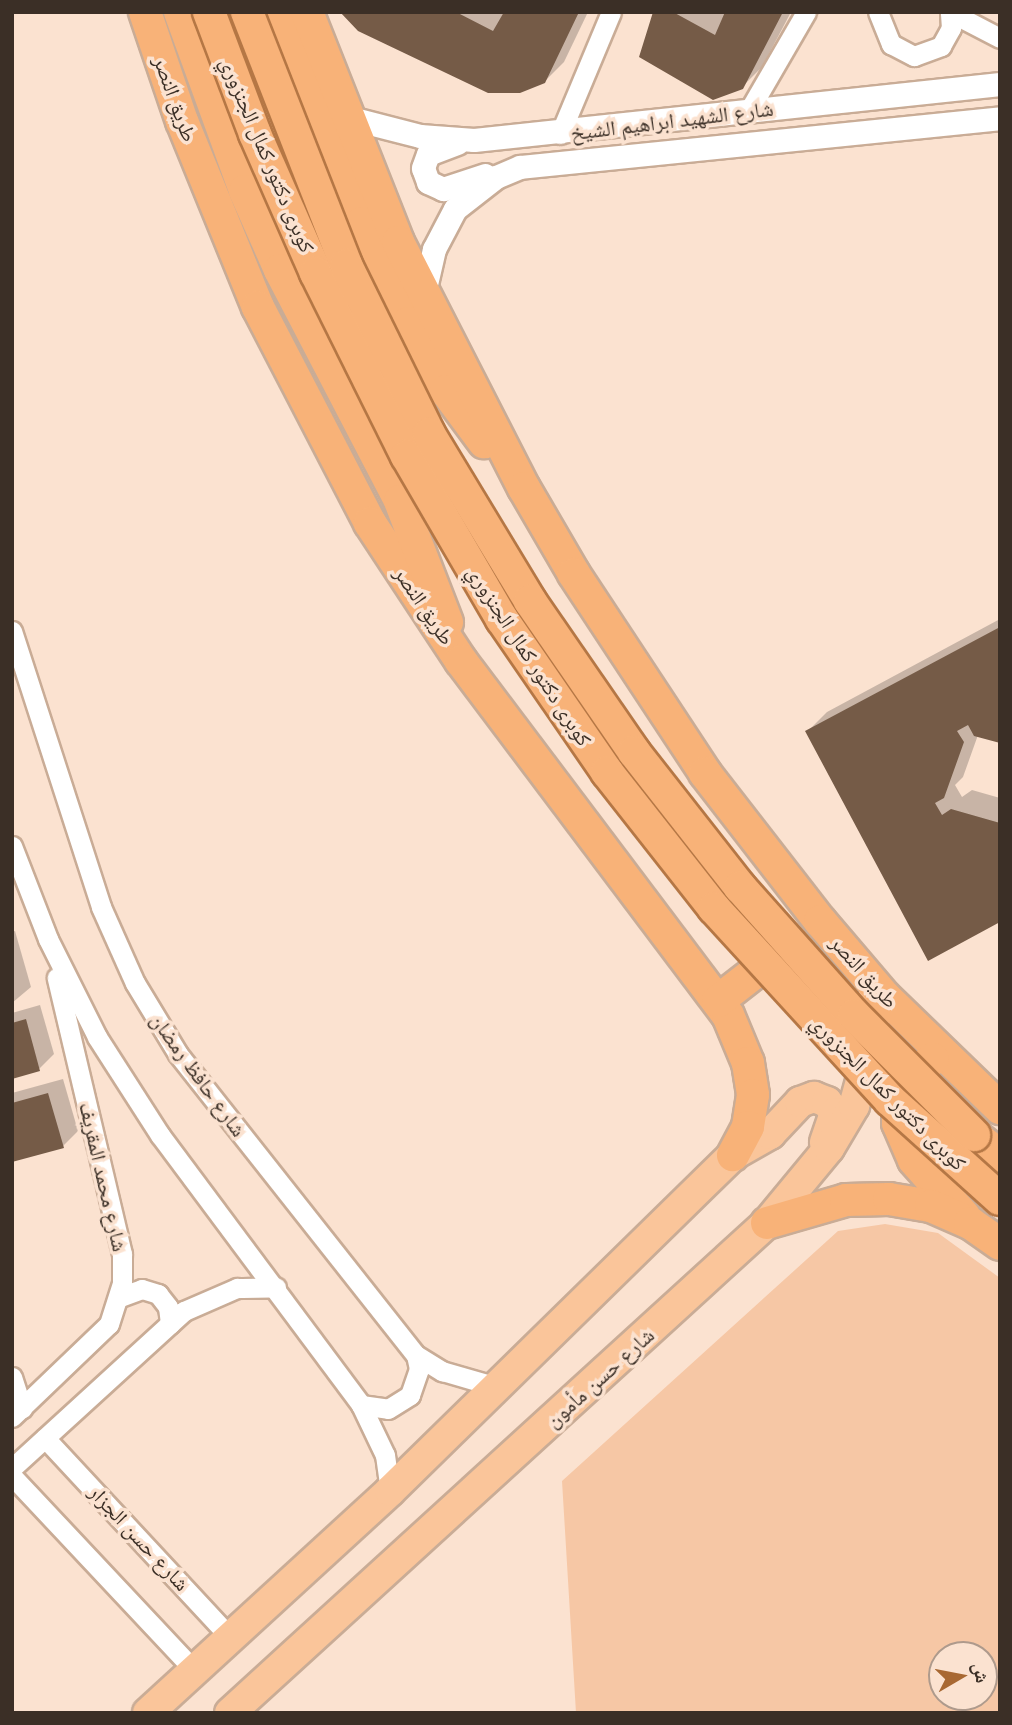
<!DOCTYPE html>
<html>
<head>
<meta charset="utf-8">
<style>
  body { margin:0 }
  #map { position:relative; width:1012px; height:1725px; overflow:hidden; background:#fbe2d0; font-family:"PT Sans","Noto Naskh Arabic",sans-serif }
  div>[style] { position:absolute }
  .green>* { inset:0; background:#f6c7a5 }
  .shadow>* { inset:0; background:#0003 }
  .building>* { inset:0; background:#755b47 }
  .roads { filter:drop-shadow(2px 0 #c9ac96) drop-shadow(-2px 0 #c9ac96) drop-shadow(0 2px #c9ac96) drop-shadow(0 -2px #c9ac96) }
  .minor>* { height:19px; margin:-9.5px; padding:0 9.5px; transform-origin:9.5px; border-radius:9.5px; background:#fff }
  .tertiary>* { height:23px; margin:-11.5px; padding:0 11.5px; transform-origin:11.5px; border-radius:11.5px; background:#fff }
  .primary>* { height:30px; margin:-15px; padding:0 15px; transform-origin:15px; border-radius:15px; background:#fac59a }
  .trunk>* { height:32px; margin:-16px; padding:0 16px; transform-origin:16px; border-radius:16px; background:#f8b278 }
  .bridges { filter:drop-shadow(2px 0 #b57745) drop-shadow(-2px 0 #b57745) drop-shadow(0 2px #b57745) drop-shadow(0 -2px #b57745) }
  .trunk-bridge>* { height:32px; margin:-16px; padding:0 16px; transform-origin:16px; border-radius:16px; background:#f8b278 }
  span { translate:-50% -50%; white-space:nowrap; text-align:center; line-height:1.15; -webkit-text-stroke:7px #fbe2d0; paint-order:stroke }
  .street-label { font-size:21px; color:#3b2f26 }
  .frame { position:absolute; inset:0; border:14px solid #3b2f26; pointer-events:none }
  .north { position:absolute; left:928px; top:1641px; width:70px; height:70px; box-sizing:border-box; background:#fbe2d0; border:2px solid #ae9a8c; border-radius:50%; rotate:80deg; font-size:19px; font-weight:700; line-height:28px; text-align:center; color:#3b2f26 }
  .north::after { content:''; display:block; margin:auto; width:24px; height:32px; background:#a86832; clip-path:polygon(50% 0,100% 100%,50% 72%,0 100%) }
</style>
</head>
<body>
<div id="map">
  <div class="green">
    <i style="clip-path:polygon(evenodd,885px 1224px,938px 1233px,1000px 1278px,1000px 1713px,576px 1713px,562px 1481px,838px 1231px,885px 1224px,942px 1655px,984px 1655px,984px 1697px,942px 1697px,942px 1655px)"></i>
  </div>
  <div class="shadow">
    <i style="clip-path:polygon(342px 12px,588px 12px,564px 62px,544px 82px)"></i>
    <i style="clip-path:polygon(655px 12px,791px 12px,762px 67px,742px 87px)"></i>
    <i style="clip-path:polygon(1000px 619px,1000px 741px,978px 735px,963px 777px,955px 785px,962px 797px,972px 790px,1000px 798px,1000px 920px,807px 732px,827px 712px)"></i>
    <i style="clip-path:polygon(15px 931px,31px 987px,12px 1003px,12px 932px)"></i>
    <i style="clip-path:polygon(40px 1005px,54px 1054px,39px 1069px,12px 1077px,12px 1013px)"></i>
    <i style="clip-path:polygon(63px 1079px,78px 1131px,63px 1146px,12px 1160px,12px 1093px)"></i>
  </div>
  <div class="building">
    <i style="clip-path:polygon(340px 12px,456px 12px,493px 31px,504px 12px,579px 12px,545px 83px,520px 93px,488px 93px,358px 31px)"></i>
    <i style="clip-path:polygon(653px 12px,673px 12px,715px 35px,725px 12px,783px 12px,743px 89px,713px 100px,639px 57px)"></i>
    <i style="clip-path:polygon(1000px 627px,1000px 743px,974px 736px,968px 725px,957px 731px,964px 742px,944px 798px,935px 803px,942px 815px,951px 809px,1000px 823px,1000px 922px,928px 961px,805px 731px)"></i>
    <i style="clip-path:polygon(26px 1019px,40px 1071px,12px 1079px,12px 1023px)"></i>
    <i style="clip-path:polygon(48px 1093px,64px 1148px,12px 1162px,12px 1103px)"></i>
  </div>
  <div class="roads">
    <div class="minor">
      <i style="left:878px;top:12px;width:35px;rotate:68deg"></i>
      <i style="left:891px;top:44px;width:26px;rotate:28deg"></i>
      <i style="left:914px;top:56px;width:29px;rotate:-20deg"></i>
      <i style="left:941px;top:46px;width:21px;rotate:-61deg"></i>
      <i style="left:951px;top:28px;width:15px;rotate:-94deg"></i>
      <i style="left:950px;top:12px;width:56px;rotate:27.5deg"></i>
      <i style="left:748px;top:112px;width:116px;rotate:-59.9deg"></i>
      <i style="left:560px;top:134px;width:132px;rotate:-67.3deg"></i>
      <i style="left:12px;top:631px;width:290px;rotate:72.1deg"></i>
      <i style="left:101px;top:907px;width:83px;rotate:65.9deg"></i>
      <i style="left:135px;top:983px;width:83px;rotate:58.8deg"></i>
      <i style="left:178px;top:1054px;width:384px;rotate:51.7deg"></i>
      <i style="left:416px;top:1355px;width:31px;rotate:32deg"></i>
      <i style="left:442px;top:1371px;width:57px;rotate:16.2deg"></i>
      <i style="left:12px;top:846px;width:100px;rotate:68.8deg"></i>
      <i style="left:48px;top:939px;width:110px;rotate:63.4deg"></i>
      <i style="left:97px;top:1037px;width:117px;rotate:57.3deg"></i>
      <i style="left:160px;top:1135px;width:337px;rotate:53.3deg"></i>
      <i style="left:361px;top:1405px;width:55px;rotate:64.4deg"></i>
      <i style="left:385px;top:1455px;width:36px;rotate:82deg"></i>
      <i style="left:120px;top:1297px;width:23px;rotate:-20deg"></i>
      <i style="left:142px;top:1289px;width:17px;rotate:17deg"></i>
      <i style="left:158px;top:1294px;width:16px;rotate:52deg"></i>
      <i style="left:168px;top:1307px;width:17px;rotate:83deg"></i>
      <i style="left:12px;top:1377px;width:33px;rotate:72deg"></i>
      <i style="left:361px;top:1405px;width:27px;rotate:8deg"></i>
      <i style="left:388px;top:1409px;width:26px;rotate:-32deg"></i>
      <i style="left:410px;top:1395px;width:28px;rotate:-71deg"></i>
      <i style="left:419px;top:1369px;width:14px;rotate:-102deg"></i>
      <i style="left:12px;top:1417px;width:134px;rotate:-43.8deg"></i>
      <i style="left:109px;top:1324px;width:43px;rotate:-72.4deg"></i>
      <i style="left:122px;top:1283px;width:29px;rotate:-90deg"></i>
      <i style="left:122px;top:1254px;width:284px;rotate:-103.3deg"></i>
      <i style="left:45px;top:1438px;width:275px;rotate:47.1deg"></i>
      <i style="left:12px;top:1468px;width:233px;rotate:-42.4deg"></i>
      <i style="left:184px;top:1311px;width:58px;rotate:-23.5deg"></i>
      <i style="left:237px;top:1288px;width:39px;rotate:-1deg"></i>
      <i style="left:12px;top:1476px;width:267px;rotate:46.8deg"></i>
    </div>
    <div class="tertiary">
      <i style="left:346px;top:117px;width:76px;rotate:14.4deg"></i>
      <i style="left:420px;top:136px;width:54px;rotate:4.2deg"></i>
      <i style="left:474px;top:140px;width:529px;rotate:-6.08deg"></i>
      <i style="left:457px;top:143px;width:31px;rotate:159deg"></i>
      <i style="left:428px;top:154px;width:15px;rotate:110deg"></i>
      <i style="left:423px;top:168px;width:15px;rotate:70deg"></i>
      <i style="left:428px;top:182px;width:17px;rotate:25deg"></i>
      <i style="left:443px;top:189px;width:44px;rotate:-18.4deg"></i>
      <i style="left:424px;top:293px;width:45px;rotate:-77.2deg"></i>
      <i style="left:434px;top:249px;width:45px;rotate:-62.3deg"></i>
      <i style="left:455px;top:209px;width:52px;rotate:-38deg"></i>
      <i style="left:496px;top:177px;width:26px;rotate:-23deg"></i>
      <i style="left:520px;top:167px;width:482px;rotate:-5.8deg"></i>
    </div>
    <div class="primary">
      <i style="left:148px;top:1713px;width:328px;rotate:-42.5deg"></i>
      <i style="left:390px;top:1491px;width:480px;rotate:-44.4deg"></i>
      <i style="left:733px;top:1155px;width:43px;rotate:-29.6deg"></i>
      <i style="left:770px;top:1134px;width:44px;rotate:-46.8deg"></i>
      <i style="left:800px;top:1102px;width:15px;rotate:-20deg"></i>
      <i style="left:814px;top:1097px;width:14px;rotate:21deg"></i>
      <i style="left:827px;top:1102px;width:14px;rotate:54deg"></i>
      <i style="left:835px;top:1113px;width:31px;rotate:109deg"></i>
      <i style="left:230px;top:1713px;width:727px;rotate:-42.38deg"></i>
      <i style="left:767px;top:1223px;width:97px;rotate:-50.4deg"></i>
      <i style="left:829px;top:1148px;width:49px;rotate:-59.2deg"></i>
      <i style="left:854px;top:1106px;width:75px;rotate:-74.5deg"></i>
      <i style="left:874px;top:1034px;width:50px;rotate:-90deg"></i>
    </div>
    <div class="trunk">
      <i style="left:145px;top:12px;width:115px;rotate:71.3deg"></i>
      <i style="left:182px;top:121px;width:201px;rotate:67.8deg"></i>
      <i style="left:258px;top:307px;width:243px;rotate:62.6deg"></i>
      <i style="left:370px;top:523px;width:165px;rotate:56.6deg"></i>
      <i style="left:461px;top:661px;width:443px;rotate:53deg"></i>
      <i style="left:728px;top:1015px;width:52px;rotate:67.4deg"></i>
      <i style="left:748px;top:1063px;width:32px;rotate:81deg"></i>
      <i style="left:753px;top:1095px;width:32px;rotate:99deg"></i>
      <i style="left:748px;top:1127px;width:32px;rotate:118deg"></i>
      <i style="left:180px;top:12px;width:190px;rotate:70deg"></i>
      <i style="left:245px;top:191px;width:86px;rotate:66.1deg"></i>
      <i style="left:280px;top:270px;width:260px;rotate:62.5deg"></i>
      <i style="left:400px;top:501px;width:130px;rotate:68.8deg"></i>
      <i style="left:280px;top:12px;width:226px;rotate:69deg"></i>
      <i style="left:361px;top:223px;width:110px;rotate:64.8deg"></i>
      <i style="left:408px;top:323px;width:78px;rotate:60.8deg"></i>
      <i style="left:446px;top:391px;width:64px;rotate:53.3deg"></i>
      <i style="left:307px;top:12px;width:247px;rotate:68.4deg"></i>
      <i style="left:398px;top:242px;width:276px;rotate:62.9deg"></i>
      <i style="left:524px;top:488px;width:99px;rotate:59.8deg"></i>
      <i style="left:574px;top:574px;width:238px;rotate:56.6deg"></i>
      <i style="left:705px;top:773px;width:187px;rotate:52.2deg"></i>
      <i style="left:820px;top:921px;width:100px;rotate:49.5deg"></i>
      <i style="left:885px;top:997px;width:160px;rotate:44deg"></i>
      <i style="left:718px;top:1001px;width:86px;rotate:-37.9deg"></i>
      <i style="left:933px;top:1059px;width:34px;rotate:142deg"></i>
      <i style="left:906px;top:1080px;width:16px;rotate:120deg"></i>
      <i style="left:898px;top:1094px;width:29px;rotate:90deg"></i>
      <i style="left:898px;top:1123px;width:40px;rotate:66.6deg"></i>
      <i style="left:914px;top:1160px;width:75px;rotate:48.2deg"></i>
      <i style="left:974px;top:1135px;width:33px;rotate:39deg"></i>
      <i style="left:767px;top:1223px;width:82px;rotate:-16.2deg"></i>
      <i style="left:846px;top:1200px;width:43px;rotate:-1.3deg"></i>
      <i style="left:889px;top:1199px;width:43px;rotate:9.5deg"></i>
      <i style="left:931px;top:1206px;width:43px;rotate:23.6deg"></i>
      <i style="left:970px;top:1223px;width:37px;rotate:35deg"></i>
    </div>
  </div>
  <div class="bridges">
    <div class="trunk-bridge">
      <i style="left:209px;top:12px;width:130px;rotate:69.3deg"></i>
      <i style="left:255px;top:134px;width:152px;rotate:66.3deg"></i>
      <i style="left:316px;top:273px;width:204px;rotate:63.6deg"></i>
      <i style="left:407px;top:456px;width:189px;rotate:59.8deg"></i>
      <i style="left:502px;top:619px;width:186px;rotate:55.5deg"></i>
      <i style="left:607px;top:772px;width:173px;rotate:51.8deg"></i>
      <i style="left:714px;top:908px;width:260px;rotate:47.5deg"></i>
      <i style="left:890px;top:1100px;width:148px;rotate:42deg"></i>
      <i style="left:247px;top:12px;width:272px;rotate:68.6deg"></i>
      <i style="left:346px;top:265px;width:188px;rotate:63.8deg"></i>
      <i style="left:429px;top:434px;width:195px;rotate:58.8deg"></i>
      <i style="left:530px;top:601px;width:183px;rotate:55.4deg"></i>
      <i style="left:634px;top:752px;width:172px;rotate:51.9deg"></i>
      <i style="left:740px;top:887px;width:171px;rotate:48.3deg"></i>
      <i style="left:854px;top:1015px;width:170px;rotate:45deg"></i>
    </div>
  </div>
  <div class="street-label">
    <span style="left:175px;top:99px;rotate:70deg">طريق النصر</span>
    <span style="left:672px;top:121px;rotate:-7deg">شارع الشهيد ابراهيم الشيخ</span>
    <span style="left:267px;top:155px;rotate:67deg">كوبرى دكتور كمال الجنزوري</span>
    <span style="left:424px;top:606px;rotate:56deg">طريق النصر</span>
    <span style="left:529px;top:656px;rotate:57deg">كوبرى دكتور كمال الجنزوري</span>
    <span style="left:864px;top:972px;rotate:48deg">طريق النصر</span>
    <span style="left:198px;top:1075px;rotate:54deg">شارع حافظ رمضان</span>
    <span style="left:888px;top:1093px;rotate:45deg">كوبرى دكتور كمال الجنزوري</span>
    <span style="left:103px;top:1177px;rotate:77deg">شارع محمد المقريف</span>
    <span style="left:600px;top:1378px;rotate:-42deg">شارع حسن مأمون</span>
    <span style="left:139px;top:1538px;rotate:47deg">شارع حسن الجزار</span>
  </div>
  <div class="frame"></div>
  <div class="north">ش</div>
</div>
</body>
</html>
